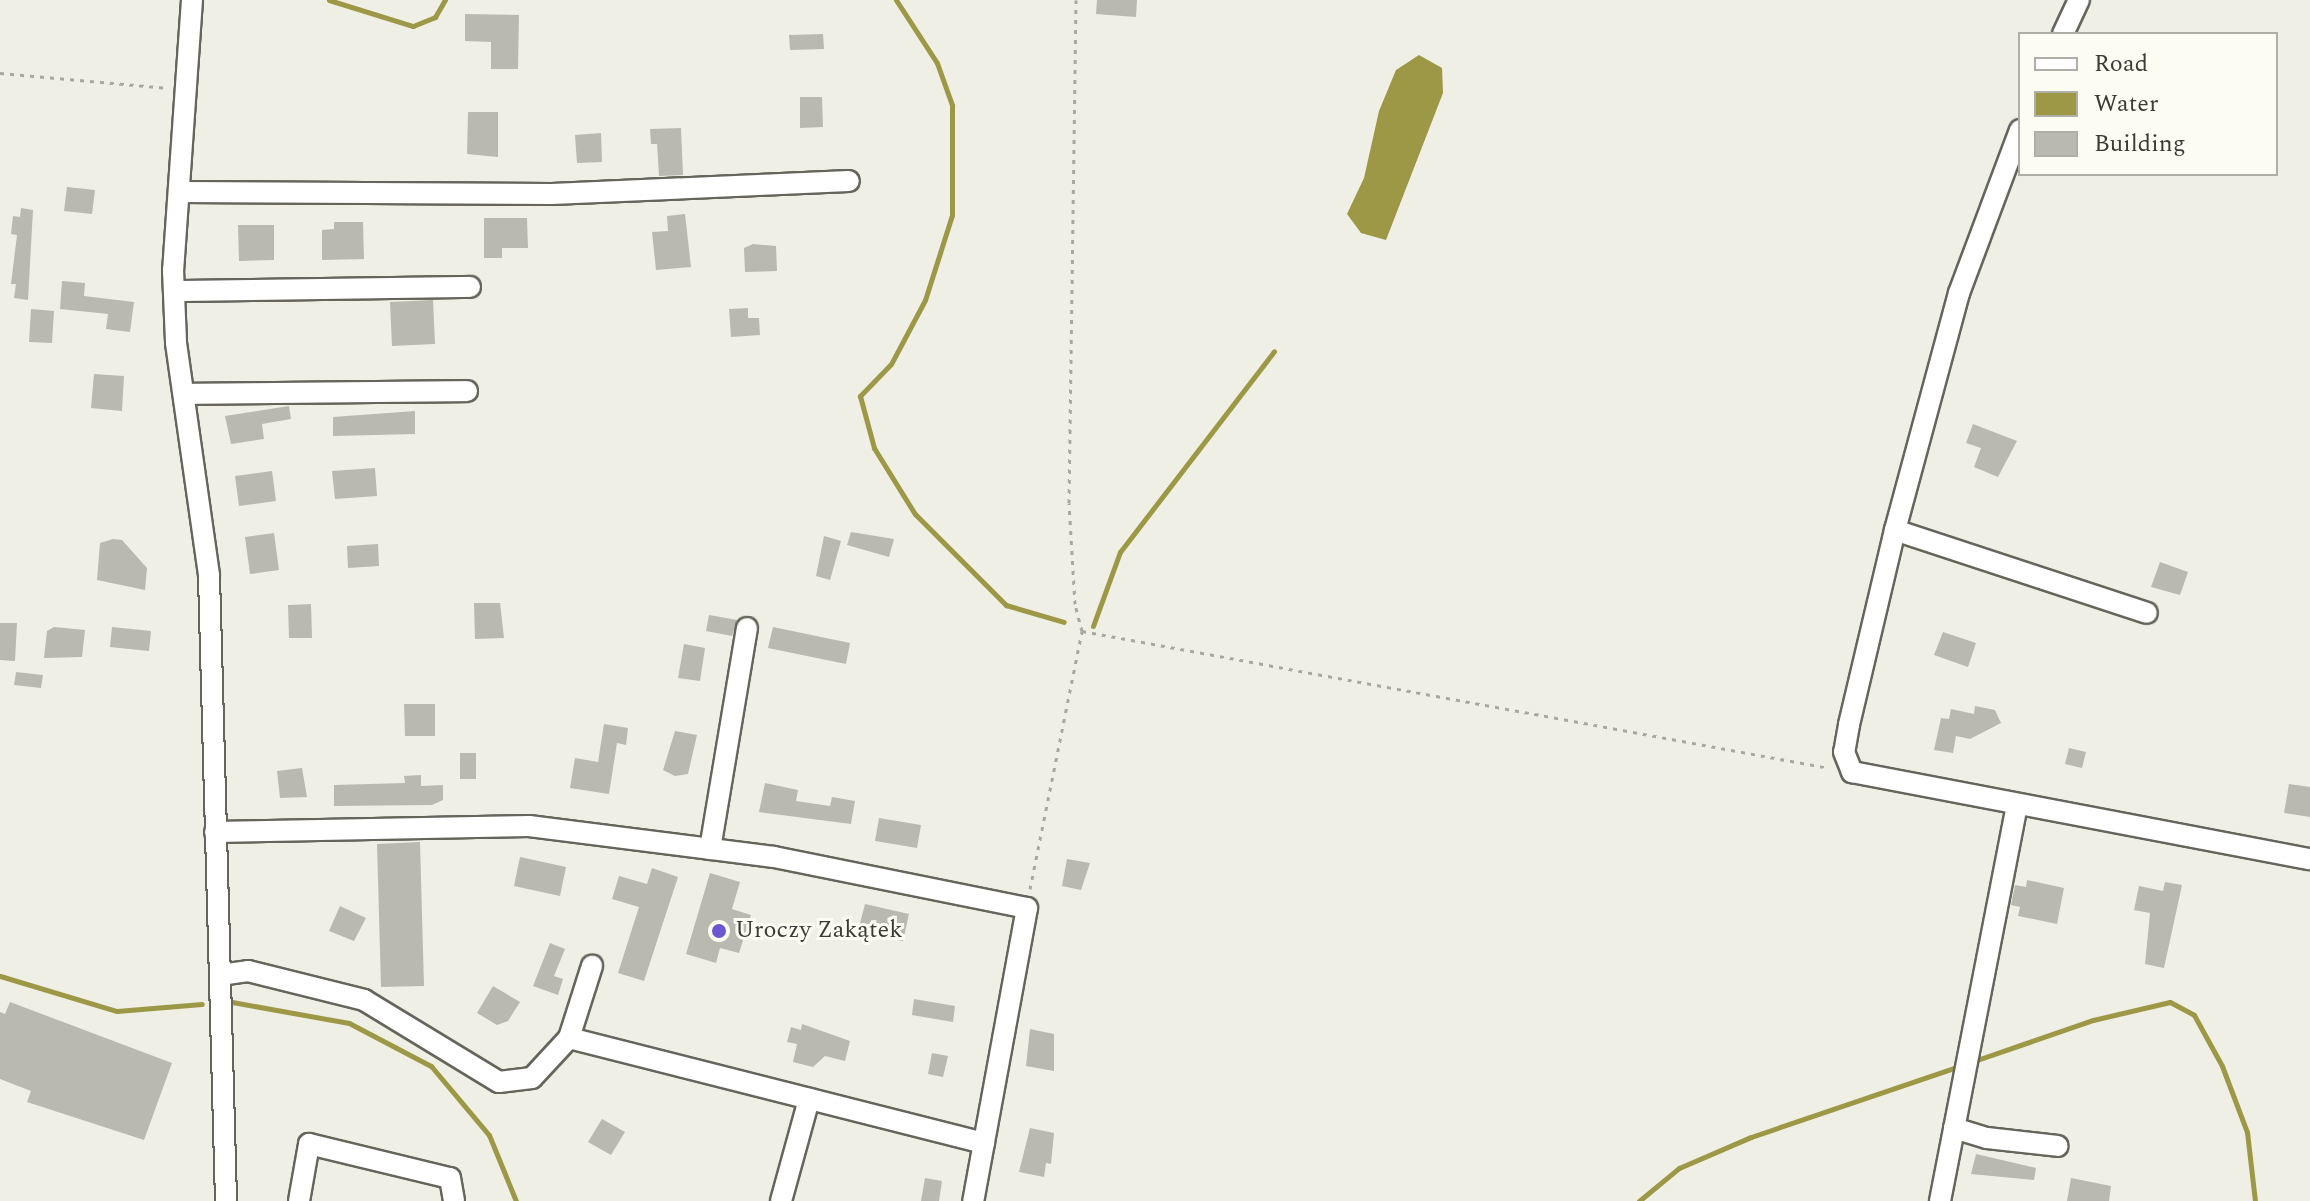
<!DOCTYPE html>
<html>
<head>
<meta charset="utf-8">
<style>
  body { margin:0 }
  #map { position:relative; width:2310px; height:1201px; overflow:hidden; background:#efefe5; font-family:Spectral,serif }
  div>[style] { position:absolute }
  .water>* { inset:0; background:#9c9846 }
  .stream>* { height:5px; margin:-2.5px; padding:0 2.5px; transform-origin:2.5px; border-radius:2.5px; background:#9c9846 }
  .building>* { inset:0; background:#b9b9b0 }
  .path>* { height:3px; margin-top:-1.5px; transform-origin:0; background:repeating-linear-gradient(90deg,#a8a8a1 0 4px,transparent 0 10px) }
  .roads { filter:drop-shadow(2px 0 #65655c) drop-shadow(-2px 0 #65655c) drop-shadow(0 2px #65655c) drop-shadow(0 -2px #65655c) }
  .minor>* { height:20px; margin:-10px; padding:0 10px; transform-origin:10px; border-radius:10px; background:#fff }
  .dots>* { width:22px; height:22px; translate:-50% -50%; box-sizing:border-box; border:4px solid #fcfcf2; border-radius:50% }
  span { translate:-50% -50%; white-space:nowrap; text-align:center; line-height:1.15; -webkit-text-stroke:6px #fcfcf2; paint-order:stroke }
  .poi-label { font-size:24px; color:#3b3b38 }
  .left { translate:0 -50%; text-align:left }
  .legend { position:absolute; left:2018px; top:32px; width:260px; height:144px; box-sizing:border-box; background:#fcfcf2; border:2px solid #afafa8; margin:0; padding:10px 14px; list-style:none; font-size:24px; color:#3b3b38 }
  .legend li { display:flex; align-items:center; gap:16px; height:40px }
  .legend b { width:40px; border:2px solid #afafa8 }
</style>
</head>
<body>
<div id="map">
  <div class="water">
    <i style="clip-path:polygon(1419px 55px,1442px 68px,1443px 93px,1386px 240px,1361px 233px,1347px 214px,1364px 178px,1379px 111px,1396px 70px)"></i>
  </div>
  <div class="stream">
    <i style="left:329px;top:0;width:88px;rotate:17.2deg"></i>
    <i style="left:413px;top:26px;width:24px;rotate:-22deg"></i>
    <i style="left:435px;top:17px;width:20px;rotate:-60deg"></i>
    <i style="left:896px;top:0;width:75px;rotate:56.9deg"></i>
    <i style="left:937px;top:63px;width:45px;rotate:70.3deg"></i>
    <i style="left:952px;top:105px;width:110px;rotate:90deg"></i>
    <i style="left:952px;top:215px;width:89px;rotate:107.6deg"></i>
    <i style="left:925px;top:300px;width:72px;rotate:118deg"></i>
    <i style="left:891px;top:364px;width:45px;rotate:134.1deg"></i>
    <i style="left:860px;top:396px;width:54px;rotate:74.9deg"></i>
    <i style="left:874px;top:448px;width:78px;rotate:58.2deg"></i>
    <i style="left:915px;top:514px;width:129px;rotate:45deg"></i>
    <i style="left:1006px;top:605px;width:60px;rotate:16.3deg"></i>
    <i style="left:1093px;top:626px;width:79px;rotate:-70deg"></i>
    <i style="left:1120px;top:552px;width:253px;rotate:-52.5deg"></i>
    <i style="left:0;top:976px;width:122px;rotate:16.7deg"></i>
    <i style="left:117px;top:1011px;width:85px;rotate:-4.7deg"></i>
    <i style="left:232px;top:1002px;width:119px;rotate:10.2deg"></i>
    <i style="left:349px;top:1023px;width:93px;rotate:27.7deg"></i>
    <i style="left:431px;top:1066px;width:90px;rotate:50deg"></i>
    <i style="left:489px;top:1135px;width:71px;rotate:67.8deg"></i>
    <i style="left:1974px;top:1061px;width:126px;rotate:-19deg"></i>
    <i style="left:2093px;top:1020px;width:79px;rotate:-13.2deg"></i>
    <i style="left:2170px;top:1002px;width:27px;rotate:28deg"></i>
    <i style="left:2194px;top:1015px;width:58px;rotate:61.2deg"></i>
    <i style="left:2222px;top:1066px;width:71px;rotate:69.3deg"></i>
    <i style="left:2247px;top:1132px;width:69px;rotate:83.4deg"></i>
    <i style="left:1639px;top:1201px;width:52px;rotate:-39.5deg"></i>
    <i style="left:1679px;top:1168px;width:78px;rotate:-23.3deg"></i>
    <i style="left:1751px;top:1137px;width:221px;rotate:-18.8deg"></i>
  </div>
  <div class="building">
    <i style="clip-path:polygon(1097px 0,1137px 0,1136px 17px,1096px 14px)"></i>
    <i style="clip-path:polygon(465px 14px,519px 15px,518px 69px,491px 69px,491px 42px,465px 41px)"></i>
    <i style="clip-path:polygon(823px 34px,824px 49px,790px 50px,789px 35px)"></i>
    <i style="clip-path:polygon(800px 97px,822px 97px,823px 127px,800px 128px)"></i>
    <i style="clip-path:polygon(468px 112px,498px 112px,498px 157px,467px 154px)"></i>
    <i style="clip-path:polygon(681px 128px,683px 175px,659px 176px,657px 144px,651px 144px,650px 129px)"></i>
    <i style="clip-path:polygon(601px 133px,602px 162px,577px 163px,575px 135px)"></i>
    <i style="clip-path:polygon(67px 187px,95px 190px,92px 214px,64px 211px)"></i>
    <i style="clip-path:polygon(21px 208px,33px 210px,28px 300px,14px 298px,16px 284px,11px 284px,17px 235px,11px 234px,13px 216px,20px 217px)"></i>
    <i style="clip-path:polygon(685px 214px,691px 267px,656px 270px,652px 232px,668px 231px,667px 216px)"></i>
    <i style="clip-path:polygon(484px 218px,527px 218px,528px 248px,502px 248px,502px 258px,484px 258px)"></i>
    <i style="clip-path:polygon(334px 222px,363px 222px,364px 259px,322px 260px,322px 230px,334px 229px)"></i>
    <i style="clip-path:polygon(238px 225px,274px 225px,274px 260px,239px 261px)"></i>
    <i style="clip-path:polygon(753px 244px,776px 246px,777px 271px,745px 272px,744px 248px)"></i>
    <i style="clip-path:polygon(62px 281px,85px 283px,84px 296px,134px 302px,130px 332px,106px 329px,108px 314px,60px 309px)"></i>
    <i style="clip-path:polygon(433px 300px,435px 344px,392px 346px,390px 302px)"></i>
    <i style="clip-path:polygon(748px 308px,748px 318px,759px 318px,760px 335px,731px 337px,729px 309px)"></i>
    <i style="clip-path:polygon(31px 309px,54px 311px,52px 343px,29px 342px)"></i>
    <i style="clip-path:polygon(94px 374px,124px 376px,122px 411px,91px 408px)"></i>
    <i style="clip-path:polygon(289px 406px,291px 419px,262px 424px,264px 439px,231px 444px,225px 416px)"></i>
    <i style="clip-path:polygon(415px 411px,415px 434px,333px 436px,333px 417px)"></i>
    <i style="clip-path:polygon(1973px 424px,2017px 441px,1998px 477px,1974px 467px,1981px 448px,1966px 443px)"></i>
    <i style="clip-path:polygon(375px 468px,377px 496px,335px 499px,332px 471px)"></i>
    <i style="clip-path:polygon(272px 471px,276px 501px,239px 506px,235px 476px)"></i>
    <i style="clip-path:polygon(851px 532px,894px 539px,889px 557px,847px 545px)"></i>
    <i style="clip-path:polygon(274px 533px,279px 570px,250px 574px,245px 537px)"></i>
    <i style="clip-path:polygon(824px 536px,841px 541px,830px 580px,816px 576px)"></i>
    <i style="clip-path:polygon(113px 539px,122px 540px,147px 568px,145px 590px,97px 580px,100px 543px)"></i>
    <i style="clip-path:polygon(378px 544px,379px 566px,348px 568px,347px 546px)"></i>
    <i style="clip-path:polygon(2160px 562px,2188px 572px,2180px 595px,2151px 587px)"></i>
    <i style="clip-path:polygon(474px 603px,500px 603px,504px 638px,475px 639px)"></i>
    <i style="clip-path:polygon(311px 604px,312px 638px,289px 638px,288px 605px)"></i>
    <i style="clip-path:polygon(709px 615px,737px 620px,732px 636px,706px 631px)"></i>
    <i style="clip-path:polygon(0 623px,17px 623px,15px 661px,0 660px)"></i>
    <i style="clip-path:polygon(54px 627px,85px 630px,82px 657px,44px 658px,47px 631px)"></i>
    <i style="clip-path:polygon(112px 627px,151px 631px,149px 651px,110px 647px)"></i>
    <i style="clip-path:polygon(773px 627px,850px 643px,846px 664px,768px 648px)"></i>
    <i style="clip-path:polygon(1943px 632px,1976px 643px,1968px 667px,1934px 655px)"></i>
    <i style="clip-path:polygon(684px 644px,705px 648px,700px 681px,678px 678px)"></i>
    <i style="clip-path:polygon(16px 672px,43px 675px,41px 688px,14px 685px)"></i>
    <i style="clip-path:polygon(404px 704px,435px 704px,435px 736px,405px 736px)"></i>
    <i style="clip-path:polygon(1975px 706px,1995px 710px,2001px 723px,1970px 739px,1956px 736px,1953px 753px,1934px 750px,1941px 718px,1949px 719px,1951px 709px,1974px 714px)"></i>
    <i style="clip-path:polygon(604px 724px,628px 728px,626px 745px,617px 743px,609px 794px,570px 788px,575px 758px,598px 762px)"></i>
    <i style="clip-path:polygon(675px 731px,697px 735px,688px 774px,675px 776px,663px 770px)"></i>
    <i style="clip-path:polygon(2069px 748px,2086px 752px,2082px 768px,2065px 764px)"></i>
    <i style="clip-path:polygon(460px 753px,476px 753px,476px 779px,460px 779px)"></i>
    <i style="clip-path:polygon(302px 768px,307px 797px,280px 798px,277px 771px)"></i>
    <i style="clip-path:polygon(421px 775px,421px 786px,443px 785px,443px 800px,432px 805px,334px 806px,334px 785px,405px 783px,404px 776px)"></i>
    <i style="clip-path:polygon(765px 783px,798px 790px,796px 801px,830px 806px,832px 797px,855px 801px,851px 824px,759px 812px)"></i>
    <i style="clip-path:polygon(2289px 784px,2310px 787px,2310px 817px,2284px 813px)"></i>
    <i style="clip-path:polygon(879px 818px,921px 825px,917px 848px,875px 841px)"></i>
    <i style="clip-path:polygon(420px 842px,424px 986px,381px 987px,377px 844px)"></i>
    <i style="clip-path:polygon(520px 857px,566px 867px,560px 896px,514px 886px)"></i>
    <i style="clip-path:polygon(1067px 859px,1090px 863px,1081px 890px,1062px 886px)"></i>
    <i style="clip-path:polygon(652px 868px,678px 877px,644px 981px,618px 973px,639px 907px,612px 899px,619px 876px,647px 884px)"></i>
    <i style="clip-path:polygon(710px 873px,740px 882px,732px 909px,751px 915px,739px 953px,720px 948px,716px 963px,686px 954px)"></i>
    <i style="clip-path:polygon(2027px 880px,2064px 888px,2057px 924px,2018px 916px,2020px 907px,2011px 905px,2015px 885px,2026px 887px)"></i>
    <i style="clip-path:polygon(2165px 882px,2182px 885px,2164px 968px,2145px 964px,2150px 913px,2134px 910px,2139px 886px,2163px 891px)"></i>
    <i style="clip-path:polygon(865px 904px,909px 914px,903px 941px,858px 931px)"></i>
    <i style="clip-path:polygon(340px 906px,366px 918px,354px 941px,329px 931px)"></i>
    <i style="clip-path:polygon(550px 943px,565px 949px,554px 976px,563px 979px,558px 995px,533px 986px)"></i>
    <i style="clip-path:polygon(493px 986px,520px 1002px,508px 1021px,497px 1025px,477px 1013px)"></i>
    <i style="clip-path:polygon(914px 999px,955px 1006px,953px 1022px,912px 1015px)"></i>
    <i style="clip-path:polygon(10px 1002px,172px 1063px,144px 1140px,27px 1102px,31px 1091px,0 1079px,0 1012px,5px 1014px)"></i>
    <i style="clip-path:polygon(802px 1024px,850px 1041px,845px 1061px,825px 1056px,813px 1067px,793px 1062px,797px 1044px,787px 1042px,791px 1027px,801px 1030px)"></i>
    <i style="clip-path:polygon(1030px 1029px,1054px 1034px,1054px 1071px,1026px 1066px)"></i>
    <i style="clip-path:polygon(932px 1053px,948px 1056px,943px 1077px,928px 1074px)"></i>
    <i style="clip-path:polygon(602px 1119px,625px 1132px,611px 1155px,588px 1142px)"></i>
    <i style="clip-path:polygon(1030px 1128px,1054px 1133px,1051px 1164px,1046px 1163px,1044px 1177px,1019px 1172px)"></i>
    <i style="clip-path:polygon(1976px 1154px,2036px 1168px,2034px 1180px,1971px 1174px)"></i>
    <i style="clip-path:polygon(925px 1178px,942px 1181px,939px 1201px,921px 1201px)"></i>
    <i style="clip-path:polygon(2071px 1178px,2111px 1186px,2109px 1201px,2067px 1201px)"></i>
  </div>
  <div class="path">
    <i style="left:0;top:73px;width:169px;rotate:5.1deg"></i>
    <i style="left:1082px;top:631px;width:759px;rotate:10.39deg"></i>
    <i style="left:1030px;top:889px;width:263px;rotate:-78.6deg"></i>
    <i style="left:1082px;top:631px;width:28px;rotate:-105deg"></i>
    <i style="left:1075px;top:604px;width:101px;rotate:-93.4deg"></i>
    <i style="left:1069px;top:503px;width:503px;rotate:-89.2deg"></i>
  </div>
  <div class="roads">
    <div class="minor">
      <i style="left:192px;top:0;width:271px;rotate:94deg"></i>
      <i style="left:173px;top:270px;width:73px;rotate:87.6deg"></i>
      <i style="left:176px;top:343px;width:235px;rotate:81.9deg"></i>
      <i style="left:209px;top:576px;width:625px;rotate:88.44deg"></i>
      <i style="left:2063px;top:34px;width:38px;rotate:-65deg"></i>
      <i style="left:2020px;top:130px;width:174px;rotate:110.5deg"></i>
      <i style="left:1959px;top:293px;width:245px;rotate:105.1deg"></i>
      <i style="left:1895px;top:530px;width:200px;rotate:103.3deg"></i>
      <i style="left:1849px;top:725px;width:27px;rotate:100deg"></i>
      <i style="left:1844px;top:752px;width:22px;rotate:68deg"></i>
      <i style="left:1852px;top:772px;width:466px;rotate:10.8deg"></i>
      <i style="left:180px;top:192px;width:372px;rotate:0.3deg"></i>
      <i style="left:552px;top:194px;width:297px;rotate:-2.5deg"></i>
      <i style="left:174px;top:291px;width:296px;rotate:-0.8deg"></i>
      <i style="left:184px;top:394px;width:283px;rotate:-0.6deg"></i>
      <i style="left:1895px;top:530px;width:265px;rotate:18.2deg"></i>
      <i style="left:215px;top:832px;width:314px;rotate:-1.1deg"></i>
      <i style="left:529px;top:826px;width:247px;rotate:7.2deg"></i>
      <i style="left:774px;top:857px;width:258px;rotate:11.4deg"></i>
      <i style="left:1027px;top:908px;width:298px;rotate:100.4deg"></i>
      <i style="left:710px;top:849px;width:224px;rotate:-80.5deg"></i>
      <i style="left:220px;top:975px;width:28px;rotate:-8deg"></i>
      <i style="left:248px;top:971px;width:120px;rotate:14deg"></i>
      <i style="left:364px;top:1000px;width:158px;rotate:31.3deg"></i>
      <i style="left:499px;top:1082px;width:33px;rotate:-7deg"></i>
      <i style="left:532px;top:1078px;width:54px;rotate:-47.2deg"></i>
      <i style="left:569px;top:1038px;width:428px;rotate:14.2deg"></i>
      <i style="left:569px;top:1038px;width:76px;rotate:-72.3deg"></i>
      <i style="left:1954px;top:1128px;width:34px;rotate:17deg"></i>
      <i style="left:1987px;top:1138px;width:71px;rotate:6.4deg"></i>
      <i style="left:299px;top:1201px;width:58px;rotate:-80deg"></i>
      <i style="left:309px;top:1144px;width:145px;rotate:13.6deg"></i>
      <i style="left:450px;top:1178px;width:23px;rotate:80deg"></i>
      <i style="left:781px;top:1201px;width:106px;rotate:-74.6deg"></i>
      <i style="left:1940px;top:1201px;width:403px;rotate:-79deg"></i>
    </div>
  </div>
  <div class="dots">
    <i style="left:719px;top:931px;background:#6c57d1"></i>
  </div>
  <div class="poi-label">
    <span class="left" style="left:735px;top:931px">Uroczy Zakątek</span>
  </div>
  <ul class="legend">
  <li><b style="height:10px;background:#fff"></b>Road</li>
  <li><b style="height:22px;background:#9c9846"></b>Water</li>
  <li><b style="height:22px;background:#b9b9b0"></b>Building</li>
  </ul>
</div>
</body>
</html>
